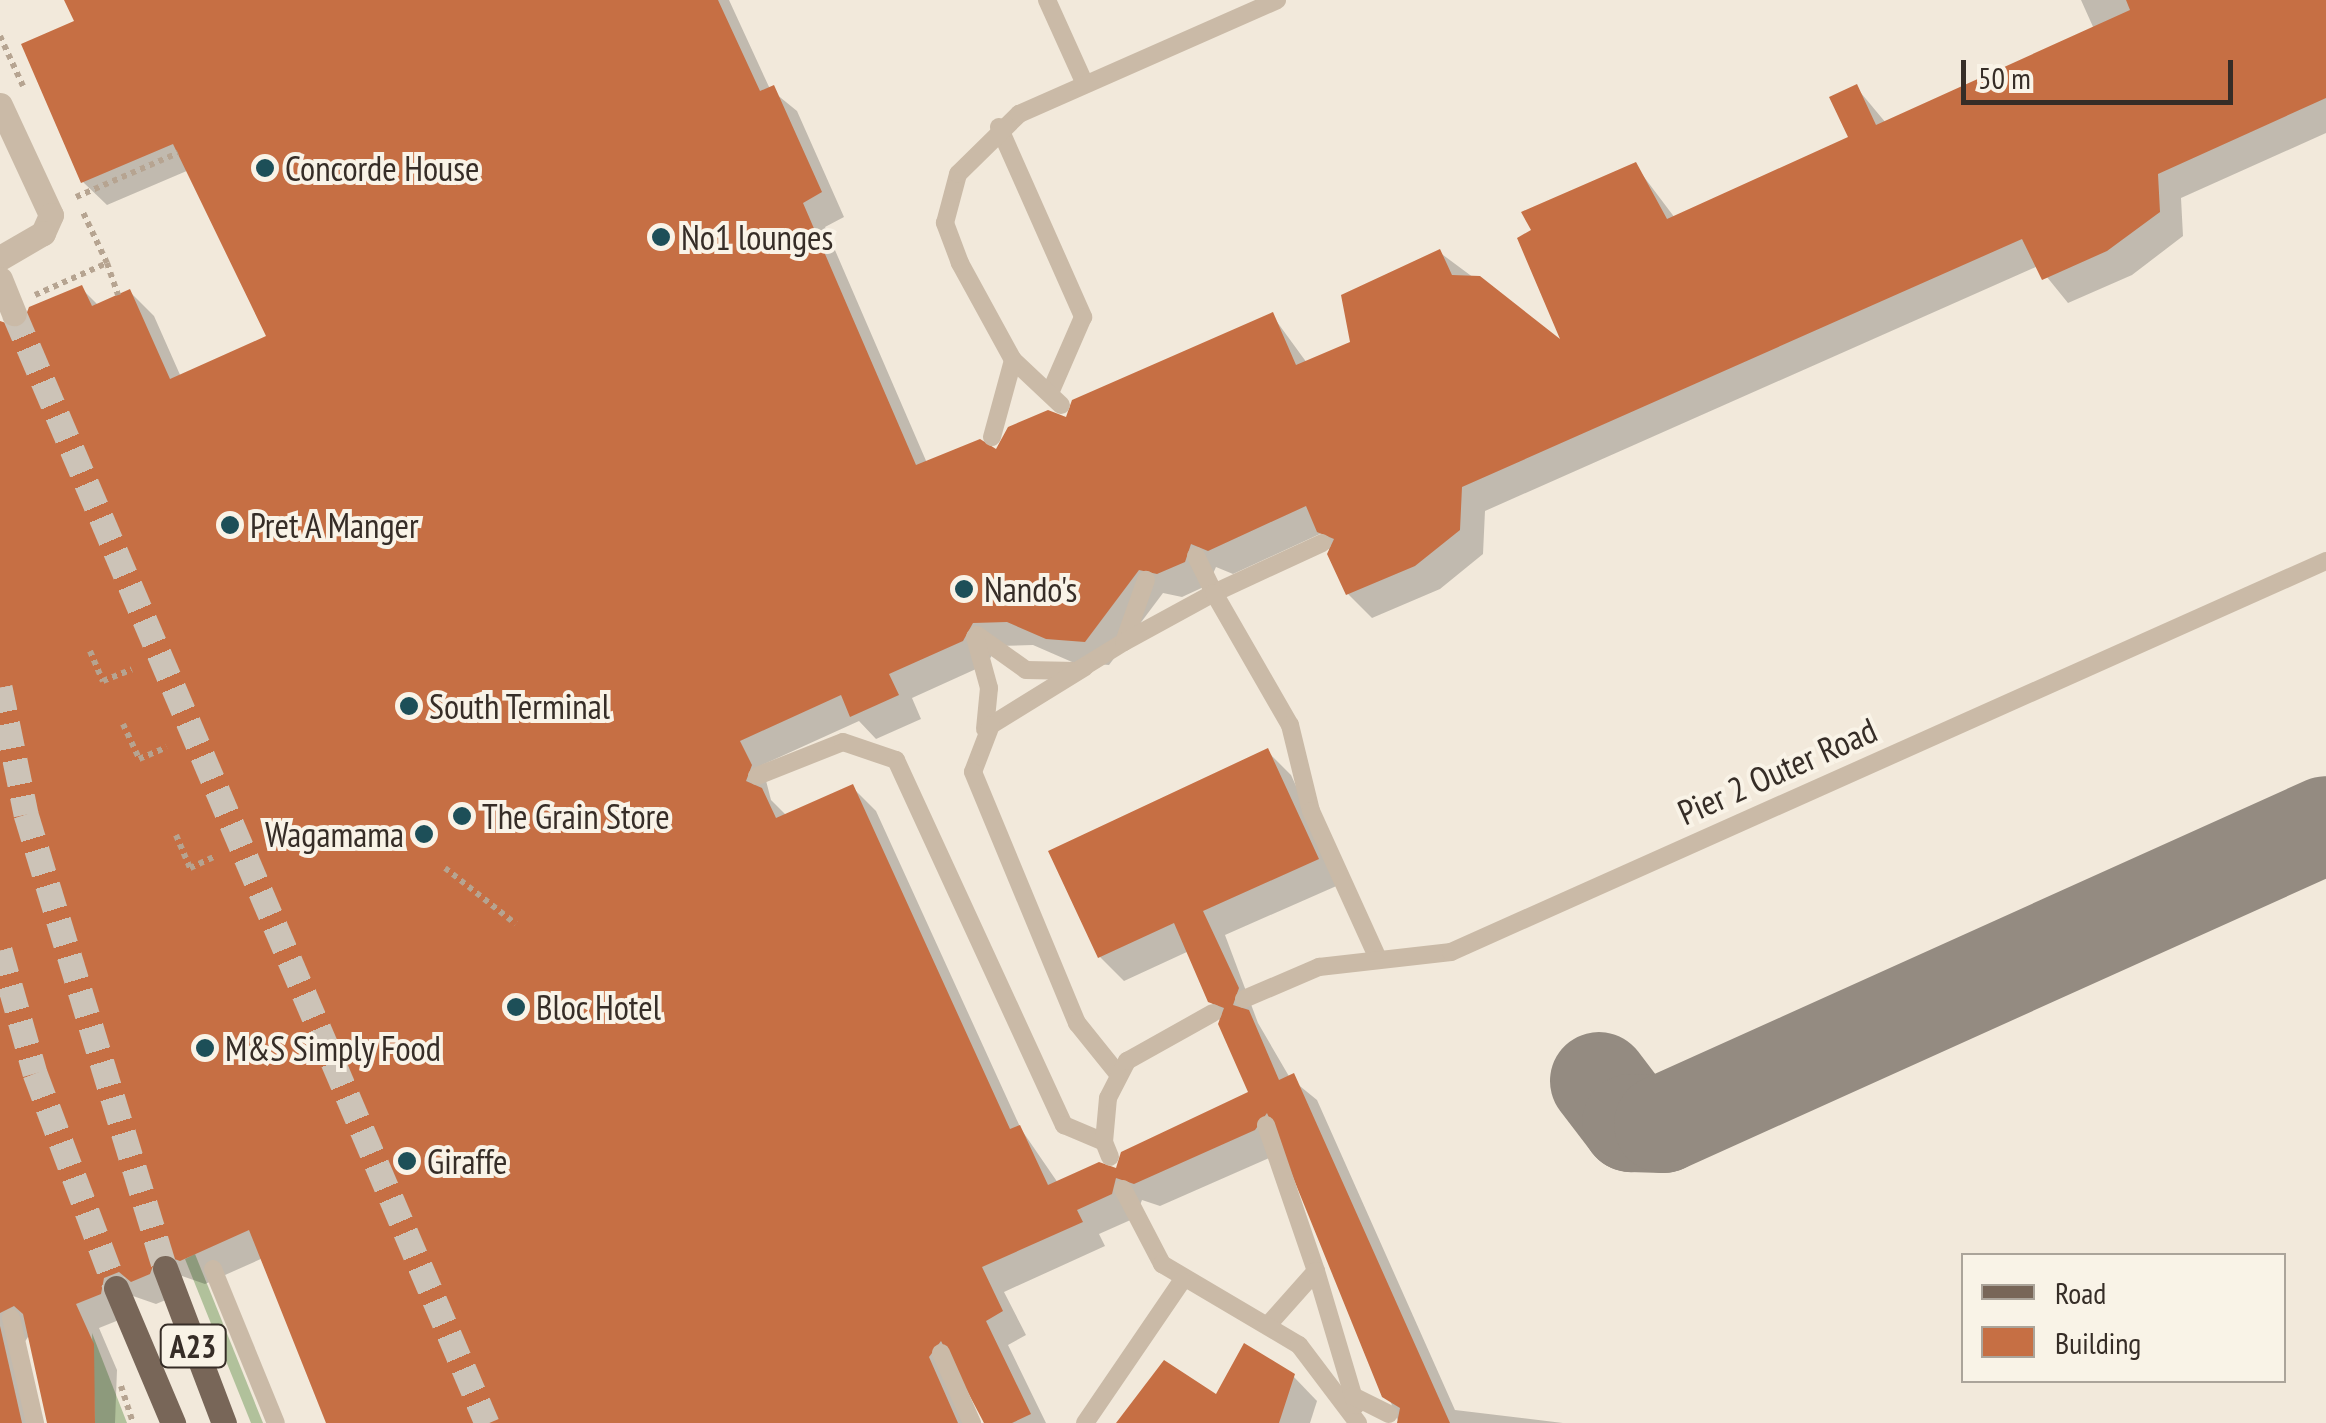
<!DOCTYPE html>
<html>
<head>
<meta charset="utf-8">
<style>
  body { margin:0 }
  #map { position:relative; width:2326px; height:1423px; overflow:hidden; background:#f2e9db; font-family:"PT Sans Narrow",sans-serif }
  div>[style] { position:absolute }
  .green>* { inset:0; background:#b1c19b }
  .shadow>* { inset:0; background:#0003 }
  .taxiway>* { height:98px; margin:-49px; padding:0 49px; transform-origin:49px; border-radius:49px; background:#948b81 }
  .building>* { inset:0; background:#c66f44 }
  .street-tunnel>* { height:25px; margin-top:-12.5px; transform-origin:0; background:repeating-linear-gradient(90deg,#ccc3b7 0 25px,transparent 0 37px) }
  .primary-tunnel>* { height:25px; margin-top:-12.5px; transform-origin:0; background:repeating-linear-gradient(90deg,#ccc3b7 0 25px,transparent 0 37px) }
  .path>* { height:6px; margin-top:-3px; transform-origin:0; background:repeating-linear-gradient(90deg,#b6a491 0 5px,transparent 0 10px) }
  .lane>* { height:18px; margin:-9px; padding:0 9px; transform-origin:9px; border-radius:9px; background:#cabaa7 }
  .street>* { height:25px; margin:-12.5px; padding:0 12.5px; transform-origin:12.5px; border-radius:12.5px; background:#cabaa7 }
  .primary>* { height:25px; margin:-12.5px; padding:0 12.5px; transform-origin:12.5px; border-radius:12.5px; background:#786658 }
  .dots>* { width:28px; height:28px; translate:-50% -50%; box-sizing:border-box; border:5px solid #f9f3e7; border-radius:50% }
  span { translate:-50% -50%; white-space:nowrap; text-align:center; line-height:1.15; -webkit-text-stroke:8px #f9f3e7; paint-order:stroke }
  .shield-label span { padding:2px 8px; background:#f9f3e7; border:2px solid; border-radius:8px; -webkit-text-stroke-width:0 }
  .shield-label { font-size:32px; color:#362d27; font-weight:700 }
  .poi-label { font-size:35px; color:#362d27 }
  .left { translate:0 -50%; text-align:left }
  .right { translate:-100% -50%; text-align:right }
  .street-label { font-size:35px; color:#362d27 }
  .legend { position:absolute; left:1961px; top:1253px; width:325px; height:130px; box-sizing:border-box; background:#f9f3e7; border:2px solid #aba49a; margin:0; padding:12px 18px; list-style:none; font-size:30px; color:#362d27 }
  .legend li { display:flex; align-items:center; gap:20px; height:50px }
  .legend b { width:50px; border:2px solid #aba49a }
  .scale { position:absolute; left:1961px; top:60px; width:272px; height:45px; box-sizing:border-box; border:5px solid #362d27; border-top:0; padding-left:12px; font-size:30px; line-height:35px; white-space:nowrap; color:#362d27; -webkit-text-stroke:8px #f9f3e7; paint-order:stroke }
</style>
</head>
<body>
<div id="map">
  <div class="green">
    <i style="clip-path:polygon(195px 1254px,263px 1423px,251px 1423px,185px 1259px)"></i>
    <i style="clip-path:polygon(92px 1333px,127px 1423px,95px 1423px)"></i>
  </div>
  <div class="shadow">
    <i style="clip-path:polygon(87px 0,729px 0,770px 89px,797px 111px,844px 217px,825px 227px,927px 463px,997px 452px,1272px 315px,1307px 363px,1353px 343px,1439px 252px,1567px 347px,1635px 165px,1675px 218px,1852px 138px,1856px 87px,1886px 123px,2094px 29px,2081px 0,2326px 0,2326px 133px,2181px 198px,2183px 236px,2132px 275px,2068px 303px,2038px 266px,1485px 511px,1483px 554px,1440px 589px,1372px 618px,1348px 594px,1322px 533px,1233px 574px,1216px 567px,1208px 585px,1182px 597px,1163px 593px,1109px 665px,1072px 662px,1033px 645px,997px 646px,987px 664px,912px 698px,921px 719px,876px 739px,859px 721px,762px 765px,771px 800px,787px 816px,852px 787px,876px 811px,1021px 1129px,1058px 1183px,1117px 1171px,1252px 1093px,1189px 951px,1124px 981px,1100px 957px,1267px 751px,1291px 775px,1341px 884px,1225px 935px,1258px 1023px,1290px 1078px,1317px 1100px,1455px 1410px,1563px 1423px,1399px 1423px,1285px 1137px,1278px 1154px,1160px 1206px,1142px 1200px,1135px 1218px,1099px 1234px,1105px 1246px,1004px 1292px,1026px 1335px,1008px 1345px,1046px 1423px,984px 1423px,962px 1363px,970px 1423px,328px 1423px,263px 1258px,205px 1284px,182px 1276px,173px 1297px,156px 1304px,133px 1296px,124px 1318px,99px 1328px,117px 1370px,115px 1423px,50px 1423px,30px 1334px,22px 1346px,39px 1423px,0 1423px,0 322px,22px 331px,81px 288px,99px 306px,130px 292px,154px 316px,181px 377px,270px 338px,189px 170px,107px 205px,83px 182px,77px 22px)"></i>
    <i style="clip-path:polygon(1293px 1376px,1317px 1401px,1310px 1423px,1119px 1423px)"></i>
  </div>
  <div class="taxiway">
    <i style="left:1599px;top:1081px;width:53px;rotate:52.7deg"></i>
    <i style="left:1631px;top:1123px;width:32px;rotate:2deg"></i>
    <i style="left:1663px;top:1124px;width:727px;rotate:-24.27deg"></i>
  </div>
  <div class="building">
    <i style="clip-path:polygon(64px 0,718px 0,760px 91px,774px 85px,822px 192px,803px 203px,916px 465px,980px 439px,996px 449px,1008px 427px,1048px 410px,1066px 417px,1072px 400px,1273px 312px,1296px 365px,1350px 342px,1341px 295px,1440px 249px,1452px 275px,1480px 276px,1560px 339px,1517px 238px,1531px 230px,1521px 212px,1636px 162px,1667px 219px,1848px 137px,1829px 97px,1857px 84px,1876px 125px,2130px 10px,2126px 0,2326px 0,2326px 98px,2158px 174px,2160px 212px,2107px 251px,2042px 280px,2022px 239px,1462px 487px,1460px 530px,1415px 566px,1346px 595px,1327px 554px,1334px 539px,1317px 532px,1306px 506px,1208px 551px,1191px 544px,1185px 562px,1157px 574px,1139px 570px,1085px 642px,1046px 639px,1007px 622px,973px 623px,963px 641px,889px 674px,899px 695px,850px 717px,841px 695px,740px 741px,752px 765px,746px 781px,762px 788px,776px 818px,853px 784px,1010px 1129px,1020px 1125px,1048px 1185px,1099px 1162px,1116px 1168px,1121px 1152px,1248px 1092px,1218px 1024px,1224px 1008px,1208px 1002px,1174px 923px,1098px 958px,1048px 851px,1268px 748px,1319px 859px,1203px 911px,1239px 988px,1233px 1005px,1249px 1010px,1279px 1080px,1294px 1073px,1450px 1423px,1397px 1423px,1400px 1408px,1382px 1397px,1267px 1113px,1255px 1130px,1134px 1184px,1116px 1178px,1112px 1194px,1077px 1210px,1083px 1222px,982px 1267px,1003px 1311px,986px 1321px,1031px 1414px,1012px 1423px,984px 1423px,941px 1341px,929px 1357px,958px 1423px,326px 1423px,249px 1230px,180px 1261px,158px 1253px,150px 1274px,131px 1282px,119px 1272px,104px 1278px,101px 1294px,76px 1304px,94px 1344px,95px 1423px,47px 1423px,23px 1314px,14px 1306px,0 1313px,0 321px,21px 328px,29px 307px,82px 285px,92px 306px,130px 289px,170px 379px,266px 336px,173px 144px,81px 183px,21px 44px,74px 21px)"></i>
    <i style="clip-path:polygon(0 1326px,22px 1423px,0 1423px)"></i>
    <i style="clip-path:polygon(1244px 1343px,1295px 1374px,1279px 1423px,1116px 1423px,1164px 1360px,1216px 1394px)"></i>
  </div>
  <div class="street-tunnel">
    <i style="left:14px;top:313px;width:1207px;rotate:66.92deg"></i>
  </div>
  <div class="primary-tunnel">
    <i style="left:0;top:687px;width:130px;rotate:78.4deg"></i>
    <i style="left:26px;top:814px;width:475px;rotate:73deg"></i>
    <i style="left:0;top:950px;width:128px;rotate:74.1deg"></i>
    <i style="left:35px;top:1073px;width:230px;rotate:69.4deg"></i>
  </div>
  <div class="path">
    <i style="left:0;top:36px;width:55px;rotate:65.3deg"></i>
    <i style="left:76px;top:197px;width:111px;rotate:-23.3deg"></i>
    <i style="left:107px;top:263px;width:34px;rotate:71deg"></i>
    <i style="left:35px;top:295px;width:79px;rotate:-24deg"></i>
    <i style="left:107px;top:263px;width:59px;rotate:-115.3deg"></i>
    <i style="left:90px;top:651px;width:33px;rotate:67deg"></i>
    <i style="left:103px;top:681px;width:31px;rotate:-22deg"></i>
    <i style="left:123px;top:724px;width:38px;rotate:65deg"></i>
    <i style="left:139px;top:759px;width:30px;rotate:-23deg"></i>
    <i style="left:176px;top:835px;width:36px;rotate:67deg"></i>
    <i style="left:190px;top:868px;width:29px;rotate:-25deg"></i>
    <i style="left:445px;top:868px;width:90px;rotate:38.3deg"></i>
    <i style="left:121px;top:1386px;width:39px;rotate:72deg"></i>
  </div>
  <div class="lane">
    <i style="left:1047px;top:0;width:92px;rotate:65.7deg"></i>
    <i style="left:999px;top:127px;width:208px;rotate:66.1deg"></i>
    <i style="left:1083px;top:317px;width:83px;rotate:113.5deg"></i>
    <i style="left:1061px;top:405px;width:66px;rotate:-136.8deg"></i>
    <i style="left:1013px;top:360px;width:111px;rotate:-118.7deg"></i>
    <i style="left:960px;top:263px;width:43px;rotate:-110.6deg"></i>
    <i style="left:945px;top:223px;width:51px;rotate:-75.1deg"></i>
    <i style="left:958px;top:174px;width:86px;rotate:-44.5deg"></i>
    <i style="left:1019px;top:114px;width:282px;rotate:-23.8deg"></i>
    <i style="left:992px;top:437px;width:80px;rotate:-74.7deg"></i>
    <i style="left:1196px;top:556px;width:41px;rotate:64.1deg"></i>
    <i style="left:1214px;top:593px;width:119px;rotate:-24.8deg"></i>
    <i style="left:977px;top:635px;width:60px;rotate:35.5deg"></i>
    <i style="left:1026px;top:670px;width:51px;rotate:1.1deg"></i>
    <i style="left:1077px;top:671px;width:55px;rotate:-31.7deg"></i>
    <i style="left:1124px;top:642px;width:66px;rotate:-70.5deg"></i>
    <i style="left:975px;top:637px;width:53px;rotate:74.6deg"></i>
    <i style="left:989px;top:688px;width:41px;rotate:95.6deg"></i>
    <i style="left:1124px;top:642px;width:102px;rotate:-28.6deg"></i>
    <i style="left:1214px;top:593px;width:152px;rotate:60.1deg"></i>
    <i style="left:1290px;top:725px;width:89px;rotate:76.3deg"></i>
    <i style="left:1311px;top:811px;width:162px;rotate:65.6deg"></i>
    <i style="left:1085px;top:667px;width:110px;rotate:148.3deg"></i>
    <i style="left:991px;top:725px;width:50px;rotate:111deg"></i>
    <i style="left:973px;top:772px;width:272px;rotate:67.5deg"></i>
    <i style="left:1077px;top:1023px;width:65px;rotate:51.2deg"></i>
    <i style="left:757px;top:776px;width:92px;rotate:-21.6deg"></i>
    <i style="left:843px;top:742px;width:56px;rotate:18.8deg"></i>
    <i style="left:896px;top:760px;width:402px;rotate:65.3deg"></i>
    <i style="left:1064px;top:1125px;width:43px;rotate:23deg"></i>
    <i style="left:1104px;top:1142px;width:16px;rotate:68deg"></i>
    <i style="left:1244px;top:999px;width:82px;rotate:-23.1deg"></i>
    <i style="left:1319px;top:967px;width:133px;rotate:-6.5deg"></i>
    <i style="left:1451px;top:952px;width:958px;rotate:-24.08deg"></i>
    <i style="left:1266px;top:1125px;width:154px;rotate:71.1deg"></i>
    <i style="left:1316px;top:1271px;width:72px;rotate:131.6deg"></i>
    <i style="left:1104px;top:1142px;width:44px;rotate:-84.8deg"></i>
    <i style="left:1108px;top:1098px;width:42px;rotate:-62.8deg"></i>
    <i style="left:1127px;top:1061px;width:98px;rotate:-29.2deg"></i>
    <i style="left:1123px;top:1189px;width:85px;rotate:62.5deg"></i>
    <i style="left:1162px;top:1264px;width:159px;rotate:30.6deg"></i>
    <i style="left:1299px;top:1345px;width:98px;rotate:52.9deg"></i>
    <i style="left:213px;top:1269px;width:166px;rotate:67.8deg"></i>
    <i style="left:1316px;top:1271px;width:140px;rotate:73.4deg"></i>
    <i style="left:11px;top:1318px;width:108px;rotate:77.1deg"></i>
    <i style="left:941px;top:1353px;width:77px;rotate:66.1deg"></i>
    <i style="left:1353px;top:1396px;width:40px;rotate:26.6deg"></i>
    <i style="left:1085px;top:1423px;width:172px;rotate:-55.7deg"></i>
  </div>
  <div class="street">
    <i style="left:0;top:105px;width:121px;rotate:65.1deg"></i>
    <i style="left:51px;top:215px;width:20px;rotate:114deg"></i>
    <i style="left:43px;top:233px;width:50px;rotate:149.8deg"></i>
    <i style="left:0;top:279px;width:37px;rotate:68deg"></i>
  </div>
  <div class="primary">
    <i style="left:165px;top:1268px;width:166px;rotate:69.2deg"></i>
    <i style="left:116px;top:1288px;width:147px;rotate:67.1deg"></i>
  </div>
  <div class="dots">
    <i style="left:265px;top:168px;background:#1d4f58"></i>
    <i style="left:661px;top:237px;background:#1d4f58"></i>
    <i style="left:230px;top:525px;background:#1d4f58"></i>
    <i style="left:964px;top:589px;background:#1d4f58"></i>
    <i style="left:409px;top:706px;background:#1d4f58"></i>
    <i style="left:462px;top:816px;background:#1d4f58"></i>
    <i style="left:424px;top:834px;background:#1d4f58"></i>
    <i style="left:516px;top:1007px;background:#1d4f58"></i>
    <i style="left:205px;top:1048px;background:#1d4f58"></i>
    <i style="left:407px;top:1161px;background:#1d4f58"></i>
  </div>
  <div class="shield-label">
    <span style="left:193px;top:1346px">A23</span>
  </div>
  <div class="poi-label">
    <span class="left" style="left:285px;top:168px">Concorde House</span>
    <span class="left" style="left:681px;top:237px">No1 lounges</span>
    <span class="left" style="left:250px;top:525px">Pret A Manger</span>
    <span class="left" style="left:984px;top:589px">Nando's</span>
    <span class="left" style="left:429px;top:706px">South Terminal</span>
    <span class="left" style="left:482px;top:816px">The Grain Store</span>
    <span class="right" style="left:404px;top:834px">Wagamama</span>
    <span class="left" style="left:536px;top:1007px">Bloc Hotel</span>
    <span class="left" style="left:225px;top:1048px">M&amp;S Simply Food</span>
    <span class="left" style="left:427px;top:1161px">Giraffe</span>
  </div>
  <div class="street-label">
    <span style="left:1777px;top:771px;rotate:-24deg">Pier 2 Outer Road</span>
  </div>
  <ul class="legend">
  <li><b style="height:12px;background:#786658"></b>Road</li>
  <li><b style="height:28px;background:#c66f44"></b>Building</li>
  </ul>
  <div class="scale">50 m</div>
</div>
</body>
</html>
